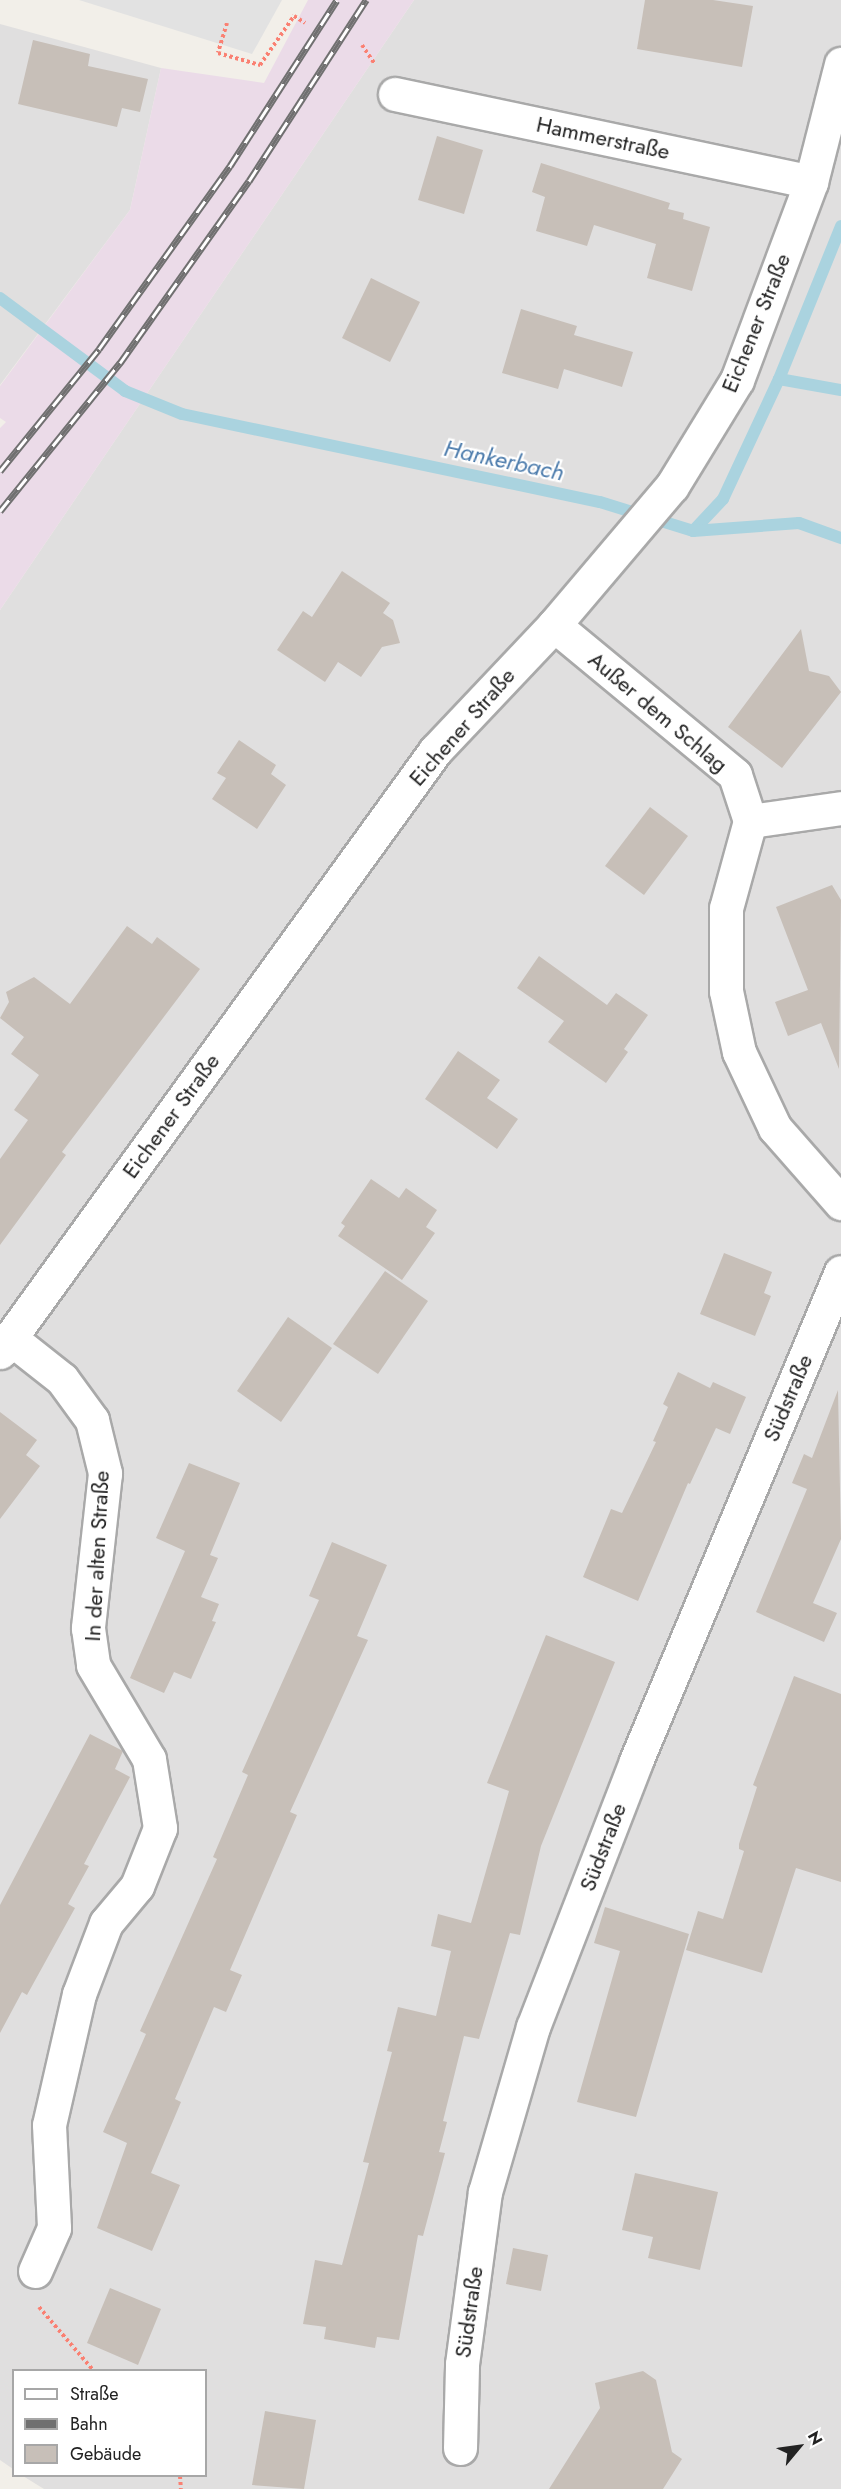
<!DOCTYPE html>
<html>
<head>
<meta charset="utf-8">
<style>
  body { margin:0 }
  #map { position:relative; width:841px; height:2489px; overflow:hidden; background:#f2efe9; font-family:Jost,sans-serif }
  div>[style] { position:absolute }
  .residential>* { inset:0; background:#e0dfdf }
  .industrial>* { inset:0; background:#ebdbe8 }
  .parking>* { inset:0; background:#e2e2e2 }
  .stream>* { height:12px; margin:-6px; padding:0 6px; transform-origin:6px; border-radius:6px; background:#aad3df }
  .building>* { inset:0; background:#c7bfb8 }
  .path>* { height:4px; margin-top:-2px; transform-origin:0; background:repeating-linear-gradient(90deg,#fa8072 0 3px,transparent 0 6px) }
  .roads { filter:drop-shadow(2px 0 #a9a9a9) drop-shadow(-2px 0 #a9a9a9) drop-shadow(0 2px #a9a9a9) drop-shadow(0 -2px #a9a9a9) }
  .minor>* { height:33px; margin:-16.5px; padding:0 16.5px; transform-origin:16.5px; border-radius:16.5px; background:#fff }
  .rail>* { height:7px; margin-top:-3.5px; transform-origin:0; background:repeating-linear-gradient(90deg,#fff 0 14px,#707070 0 28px); box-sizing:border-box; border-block:2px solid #707070 }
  span { translate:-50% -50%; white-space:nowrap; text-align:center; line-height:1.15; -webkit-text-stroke:4.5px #fff; paint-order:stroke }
  .street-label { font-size:22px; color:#222 }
  .water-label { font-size:24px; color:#4a7aab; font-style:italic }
  .legend { position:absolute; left:12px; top:2369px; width:195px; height:108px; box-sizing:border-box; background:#fff; border:2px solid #a7a7a7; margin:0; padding:8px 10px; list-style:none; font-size:18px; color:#222 }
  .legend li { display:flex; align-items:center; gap:12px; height:30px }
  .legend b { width:30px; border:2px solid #a7a7a7 }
  .north { position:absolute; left:769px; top:2417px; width:60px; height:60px; -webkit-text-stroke:4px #fff; paint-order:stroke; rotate:61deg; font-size:16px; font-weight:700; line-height:24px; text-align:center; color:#222 }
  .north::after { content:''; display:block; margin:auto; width:21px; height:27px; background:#222; clip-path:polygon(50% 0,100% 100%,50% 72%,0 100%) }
</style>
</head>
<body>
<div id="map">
  <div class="residential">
    <i style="clip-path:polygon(414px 0,841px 0,841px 2489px,44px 2489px,23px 2476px,206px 2476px,206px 2370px,14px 2370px,13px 2469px,0 2460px,0 610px)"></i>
    <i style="clip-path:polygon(0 24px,161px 68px,130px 210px,0 385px)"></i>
  </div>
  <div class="industrial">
    <i style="clip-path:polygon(308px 0,414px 0,0 610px,0 428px,6px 422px,0 418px,0 386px,130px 210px,161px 68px,264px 83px)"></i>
  </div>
  <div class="parking">
    <i style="clip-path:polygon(79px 0,282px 0,252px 54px)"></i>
  </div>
  <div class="stream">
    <i style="left:0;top:298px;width:156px;rotate:36.6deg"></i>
    <i style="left:125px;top:391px;width:61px;rotate:22deg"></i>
    <i style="left:182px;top:414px;width:427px;rotate:11.9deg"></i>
    <i style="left:600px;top:502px;width:97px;rotate:17.3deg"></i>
    <i style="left:693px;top:531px;width:44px;rotate:-46.8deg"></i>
    <i style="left:723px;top:499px;width:132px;rotate:-65deg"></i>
    <i style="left:779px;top:379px;width:165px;rotate:-67.9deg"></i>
    <i style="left:779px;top:379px;width:63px;rotate:10.1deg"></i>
    <i style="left:693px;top:531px;width:106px;rotate:-4.3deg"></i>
    <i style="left:799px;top:523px;width:45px;rotate:19.7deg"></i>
  </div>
  <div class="building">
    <i style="clip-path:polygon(645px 0,713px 0,753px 6px,742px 67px,637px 49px)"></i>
    <i style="clip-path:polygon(33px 40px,90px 54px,88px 66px,148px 79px,140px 112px,122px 108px,117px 127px,18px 104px)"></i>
    <i style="clip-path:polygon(437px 136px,483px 150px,464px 214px,418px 200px)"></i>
    <i style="clip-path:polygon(541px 163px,670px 203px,668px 209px,684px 213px,683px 219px,710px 227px,692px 291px,647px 278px,656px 244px,594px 225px,587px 246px,536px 231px,545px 197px,532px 192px)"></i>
    <i style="clip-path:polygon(371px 278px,420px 302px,390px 362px,342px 338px)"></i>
    <i style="clip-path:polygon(521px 309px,577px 326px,574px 335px,633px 352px,622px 387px,564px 369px,558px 389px,502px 373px)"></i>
    <i style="clip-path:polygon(342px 571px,390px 603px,383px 613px,393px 620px,400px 643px,382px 647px,361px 677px,338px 662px,325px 682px,277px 650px,303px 611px,312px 617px)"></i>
    <i style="clip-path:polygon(801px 629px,809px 671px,829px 676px,841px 692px,782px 768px,728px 727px)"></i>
    <i style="clip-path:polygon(239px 740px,276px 765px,271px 774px,286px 785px,257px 829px,212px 799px,226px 778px,217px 773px)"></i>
    <i style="clip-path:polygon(650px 807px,688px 836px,644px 895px,605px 866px)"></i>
    <i style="clip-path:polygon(832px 885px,841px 900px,839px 1069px,821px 1023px,788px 1036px,775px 1002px,808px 990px,776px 907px)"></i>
    <i style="clip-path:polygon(127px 926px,152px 944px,157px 937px,200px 969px,62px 1152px,66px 1155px,0 1245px,0 1159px,28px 1120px,14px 1110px,39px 1075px,11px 1054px,24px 1037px,0 1018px,9px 1002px,6px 992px,34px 977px,70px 1004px)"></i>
    <i style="clip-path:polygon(539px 956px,607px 1005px,616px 993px,648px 1015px,624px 1049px,628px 1052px,606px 1083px,548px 1042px,564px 1021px,517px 988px)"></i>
    <i style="clip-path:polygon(458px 1051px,500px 1080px,487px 1098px,518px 1119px,497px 1149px,425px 1099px)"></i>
    <i style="clip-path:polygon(371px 1179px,399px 1198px,406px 1188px,437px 1210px,426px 1227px,435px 1233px,402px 1280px,338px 1236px,345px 1226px,341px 1223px)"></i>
    <i style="clip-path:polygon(724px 1253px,772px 1272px,764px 1293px,771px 1296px,755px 1336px,700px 1314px)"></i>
    <i style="clip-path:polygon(385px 1271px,428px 1301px,378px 1374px,333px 1344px)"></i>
    <i style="clip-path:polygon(288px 1317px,332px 1348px,281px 1422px,237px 1391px)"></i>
    <i style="clip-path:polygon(678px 1372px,710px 1388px,713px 1382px,746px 1397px,730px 1434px,716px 1428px,690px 1484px,688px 1483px,638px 1601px,583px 1577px,611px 1509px,622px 1513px,656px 1442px,653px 1441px,668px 1407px,663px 1404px)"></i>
    <i style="clip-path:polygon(838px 1390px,841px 1539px,813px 1603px,837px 1613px,824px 1642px,756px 1612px,807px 1489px,792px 1483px,804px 1454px,812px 1458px)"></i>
    <i style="clip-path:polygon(0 1412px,37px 1440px,26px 1455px,40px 1466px,0 1519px)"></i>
    <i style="clip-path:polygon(189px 1463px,240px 1483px,210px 1555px,218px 1558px,201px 1597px,219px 1604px,212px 1621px,216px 1622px,191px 1679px,174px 1672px,164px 1693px,130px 1678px,185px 1551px,156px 1538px)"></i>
    <i style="clip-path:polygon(332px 1542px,387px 1565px,357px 1636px,368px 1640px,290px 1812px,297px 1815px,230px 1970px,242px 1975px,226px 2012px,214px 2007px,175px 2099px,181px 2102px,151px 2173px,180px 2185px,152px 2251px,97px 2228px,127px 2143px,103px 2132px,146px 2034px,140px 2031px,217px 1859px,213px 1857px,248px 1775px,242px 1772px,319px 1600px,309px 1596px)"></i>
    <i style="clip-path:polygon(546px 1635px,615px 1662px,541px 1846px,520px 1935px,510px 1933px,479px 2039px,464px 2036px,443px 2121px,447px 2122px,439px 2152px,445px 2153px,423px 2236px,418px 2235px,399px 2340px,377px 2337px,375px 2348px,324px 2339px,326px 2327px,303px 2324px,315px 2260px,342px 2265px,369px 2163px,363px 2162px,392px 2052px,387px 2051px,398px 2007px,436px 2016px,451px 1951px,431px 1946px,438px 1914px,471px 1923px,509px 1791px,487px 1783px)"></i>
    <i style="clip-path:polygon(794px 1676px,841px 1694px,841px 1882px,796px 1868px,762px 1973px,686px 1950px,698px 1911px,723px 1919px,744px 1851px,739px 1849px,739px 1844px,757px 1787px,753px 1785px)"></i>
    <i style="clip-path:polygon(90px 1734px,123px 1751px,115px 1769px,130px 1777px,84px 1864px,89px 1866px,68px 1904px,75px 1908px,27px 1995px,22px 1992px,0 2033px,0 1905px)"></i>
    <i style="clip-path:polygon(605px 1907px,689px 1934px,636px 2117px,577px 2102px,620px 1951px,594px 1943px)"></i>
    <i style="clip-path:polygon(635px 2173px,718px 2192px,700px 2270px,648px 2258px,653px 2237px,622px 2230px)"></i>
    <i style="clip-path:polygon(513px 2248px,548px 2255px,541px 2291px,506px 2284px)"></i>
    <i style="clip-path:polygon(110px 2288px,161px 2309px,138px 2365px,87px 2343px)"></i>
    <i style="clip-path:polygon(643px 2371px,656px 2380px,672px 2452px,682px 2459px,663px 2489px,549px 2489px,600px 2408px,595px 2383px)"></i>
    <i style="clip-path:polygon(265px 2411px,316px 2420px,304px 2489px,252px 2485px)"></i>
  </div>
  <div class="path">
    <i style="left:227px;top:23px;width:31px;rotate:107deg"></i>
    <i style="left:218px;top:53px;width:44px;rotate:15.9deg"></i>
    <i style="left:260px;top:65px;width:60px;rotate:-55.2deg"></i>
    <i style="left:294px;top:16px;width:13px;rotate:32deg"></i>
    <i style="left:362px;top:45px;width:23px;rotate:56deg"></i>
    <i style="left:39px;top:2307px;width:83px;rotate:49.4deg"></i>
    <i style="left:180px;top:2476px;width:13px;rotate:86deg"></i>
  </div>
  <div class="roads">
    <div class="minor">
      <i style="left:395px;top:94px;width:425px;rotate:11.9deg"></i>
      <i style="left:554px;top:625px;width:235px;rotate:39.6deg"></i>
      <i style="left:735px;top:775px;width:48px;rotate:71.9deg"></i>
      <i style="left:750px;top:821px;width:90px;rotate:105.4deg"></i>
      <i style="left:726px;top:908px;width:83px;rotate:90deg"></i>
      <i style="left:726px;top:991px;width:62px;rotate:78deg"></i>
      <i style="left:739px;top:1052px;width:84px;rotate:64.7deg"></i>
      <i style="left:775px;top:1128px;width:100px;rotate:48.7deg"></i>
      <i style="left:750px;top:821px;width:92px;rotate:-8.1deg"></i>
      <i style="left:10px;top:1338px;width:66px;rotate:38.3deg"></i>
      <i style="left:62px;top:1379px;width:51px;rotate:53.8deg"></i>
      <i style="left:92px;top:1420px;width:55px;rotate:76.2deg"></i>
      <i style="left:105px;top:1473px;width:156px;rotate:96.3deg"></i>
      <i style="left:88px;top:1628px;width:37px;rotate:82deg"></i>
      <i style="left:93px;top:1665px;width:109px;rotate:59.2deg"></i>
      <i style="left:149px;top:1759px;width:70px;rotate:80.9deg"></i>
      <i style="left:160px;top:1828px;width:62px;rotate:111.6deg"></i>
      <i style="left:137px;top:1886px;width:48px;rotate:130deg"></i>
      <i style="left:106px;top:1923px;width:76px;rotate:110.8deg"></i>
      <i style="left:79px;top:1994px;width:134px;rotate:102.9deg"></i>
      <i style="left:49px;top:2125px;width:103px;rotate:87.2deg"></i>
      <i style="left:54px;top:2228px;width:47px;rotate:113.8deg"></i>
      <i style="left:0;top:1352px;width:742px;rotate:-54.1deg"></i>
      <i style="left:435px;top:751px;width:173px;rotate:-46.6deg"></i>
      <i style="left:554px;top:625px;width:182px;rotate:-49.7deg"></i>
      <i style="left:672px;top:486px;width:124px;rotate:-58.5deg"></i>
      <i style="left:737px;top:380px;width:211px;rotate:-69.5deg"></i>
      <i style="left:811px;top:182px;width:122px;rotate:-75.7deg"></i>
      <i style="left:460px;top:2448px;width:84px;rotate:-88.6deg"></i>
      <i style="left:462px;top:2364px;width:174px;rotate:-82.4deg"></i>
      <i style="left:485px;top:2192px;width:172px;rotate:-73.8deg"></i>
      <i style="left:533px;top:2027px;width:285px;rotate:-68.8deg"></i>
      <i style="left:636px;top:1761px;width:530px;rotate:-67.26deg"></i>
    </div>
  </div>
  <div class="rail">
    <i style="left:0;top:471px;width:157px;rotate:-50.9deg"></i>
    <i style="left:99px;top:349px;width:225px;rotate:-54.4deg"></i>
    <i style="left:230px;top:166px;width:197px;rotate:-57.2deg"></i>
    <i style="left:0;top:511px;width:191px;rotate:-51deg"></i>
    <i style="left:120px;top:363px;width:223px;rotate:-54.7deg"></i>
    <i style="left:249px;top:181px;width:216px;rotate:-57.1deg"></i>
  </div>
  <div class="street-label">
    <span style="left:603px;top:138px;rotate:12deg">Hammerstraße</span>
    <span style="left:756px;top:323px;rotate:-68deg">Eichener Straße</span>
    <span style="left:658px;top:712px;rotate:40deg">Außer dem Schlag</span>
    <span style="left:462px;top:727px;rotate:-49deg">Eichener Straße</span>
    <span style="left:171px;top:1116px;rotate:-54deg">Eichener Straße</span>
    <span style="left:788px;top:1398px;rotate:-67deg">Südstraße</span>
    <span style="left:97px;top:1556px;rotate:-87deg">In der alten Straße</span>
    <span style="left:603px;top:1847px;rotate:-69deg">Südstraße</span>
    <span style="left:469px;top:2312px;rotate:-82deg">Südstraße</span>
  </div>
  <div class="water-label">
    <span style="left:504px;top:460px;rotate:12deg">Hankerbach</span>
  </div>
  <ul class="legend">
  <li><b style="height:8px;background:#fff"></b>Straße</li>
  <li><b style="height:8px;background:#707070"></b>Bahn</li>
  <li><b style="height:16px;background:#c7bfb8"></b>Gebäude</li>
  </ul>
  <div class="north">N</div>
</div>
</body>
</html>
